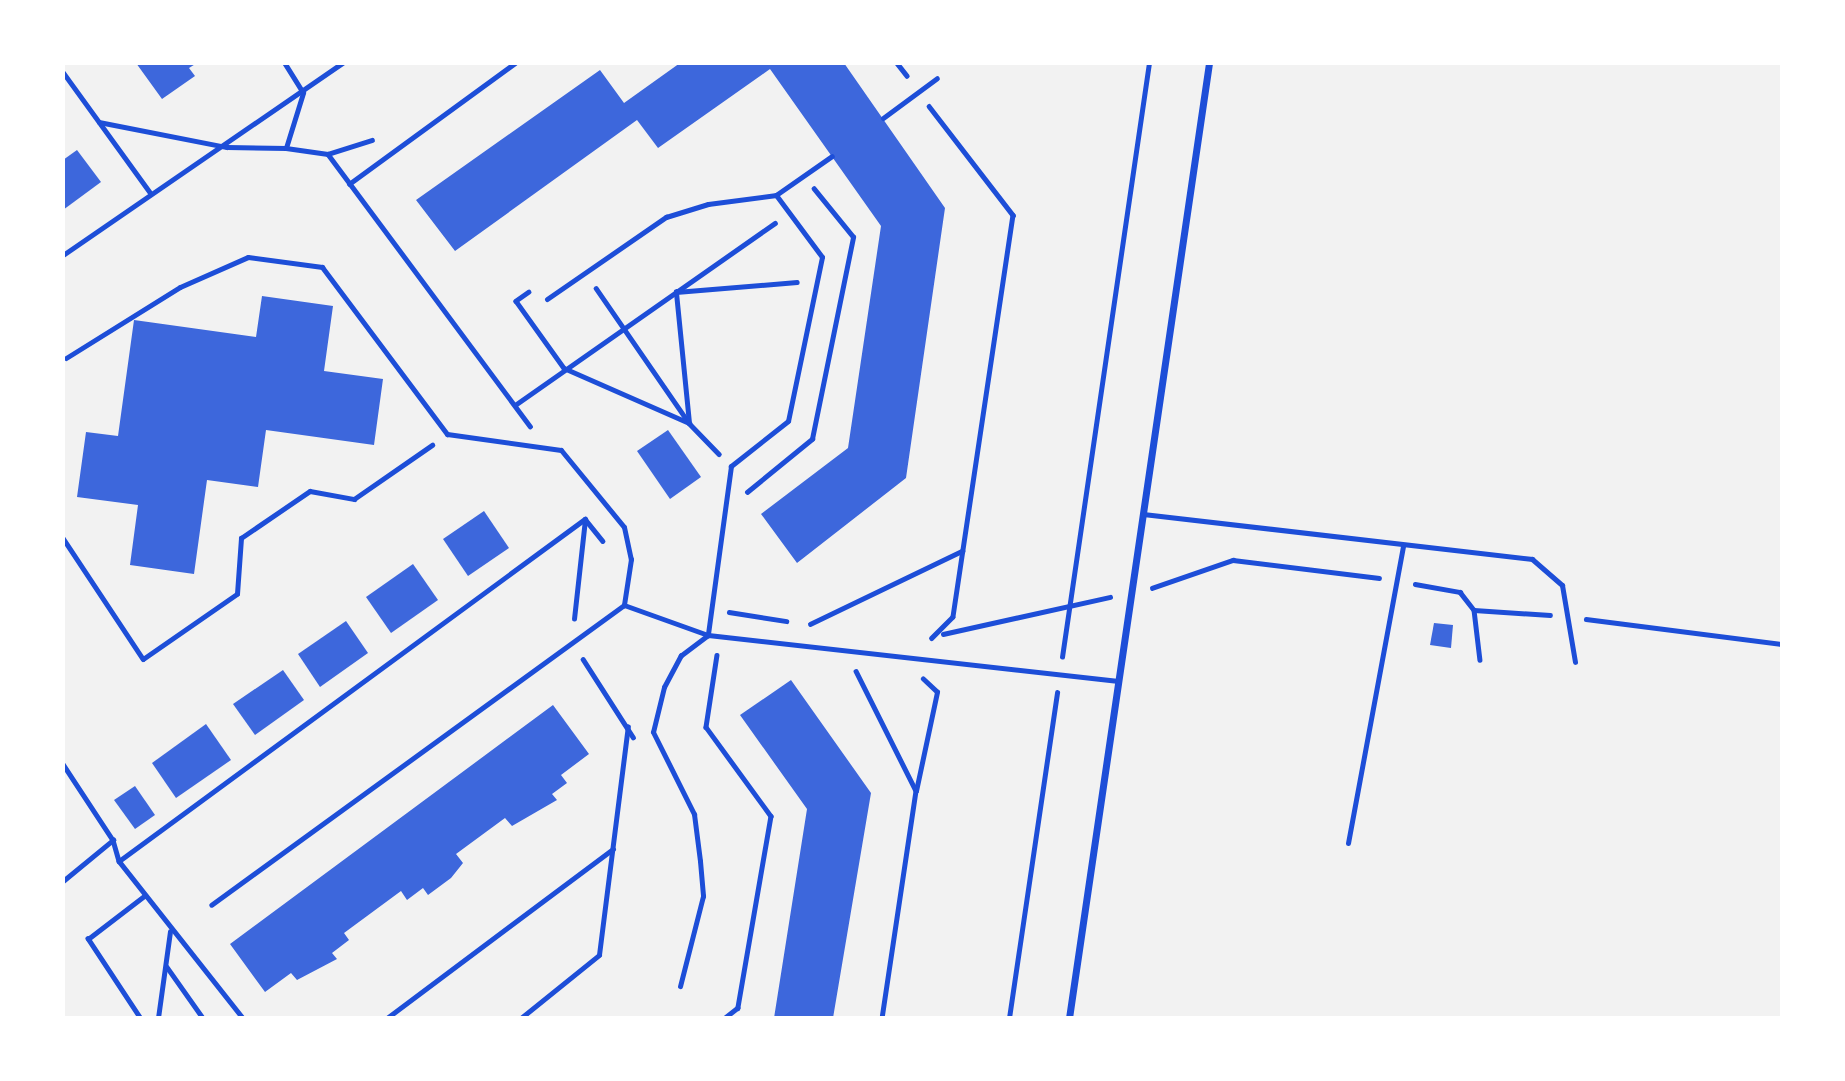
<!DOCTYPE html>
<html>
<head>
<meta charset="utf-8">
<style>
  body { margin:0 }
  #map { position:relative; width:1845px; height:1081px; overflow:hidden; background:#f2f2f2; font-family:Barlow,sans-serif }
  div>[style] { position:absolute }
  .building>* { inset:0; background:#3d67dc }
  .path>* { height:4.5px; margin:-2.25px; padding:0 2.25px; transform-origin:2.25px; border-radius:2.25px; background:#1d4ed8 }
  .service>* { height:5px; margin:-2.5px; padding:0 2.5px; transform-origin:2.5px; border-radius:2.5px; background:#1d4ed8 }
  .minor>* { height:7px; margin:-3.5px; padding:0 3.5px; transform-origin:3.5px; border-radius:3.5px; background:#1d4ed8 }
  span { translate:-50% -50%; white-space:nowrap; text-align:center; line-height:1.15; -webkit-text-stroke:7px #fff; paint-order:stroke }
  .frame { position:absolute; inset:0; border:65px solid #fff; pointer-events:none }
</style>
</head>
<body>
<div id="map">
  <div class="building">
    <i style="clip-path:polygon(136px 63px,197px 63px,189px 68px,195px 76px,162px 99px)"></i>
    <i style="clip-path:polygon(680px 63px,844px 63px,945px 208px,906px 478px,797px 563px,761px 514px,848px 448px,881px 226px,770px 69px,658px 148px,637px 120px,455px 251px,416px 200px,600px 70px,624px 103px)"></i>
    <i style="clip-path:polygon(77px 150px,101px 182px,63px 210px,63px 160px)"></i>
    <i style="clip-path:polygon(262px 296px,333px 306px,324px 371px,383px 379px,374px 445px,266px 430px,258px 487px,207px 480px,194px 574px,130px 565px,138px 505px,77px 497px,86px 432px,118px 436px,134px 320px,256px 337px)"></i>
    <i style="clip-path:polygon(668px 430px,701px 477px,670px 499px,637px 451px)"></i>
    <i style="clip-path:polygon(484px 511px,509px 548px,468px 576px,443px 539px)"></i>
    <i style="clip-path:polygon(413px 564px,438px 600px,391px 633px,366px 597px)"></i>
    <i style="clip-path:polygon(346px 621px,368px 653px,320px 687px,298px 654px)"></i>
    <i style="clip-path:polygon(1434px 623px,1453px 625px,1451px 648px,1430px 645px)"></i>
    <i style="clip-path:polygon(283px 670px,304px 700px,255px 735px,233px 704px)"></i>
    <i style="clip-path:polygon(791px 680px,871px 793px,833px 1018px,774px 1018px,807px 809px,740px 715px)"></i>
    <i style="clip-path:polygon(553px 705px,589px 754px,561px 775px,567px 783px,552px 794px,557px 800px,512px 826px,505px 818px,456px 854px,463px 863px,451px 878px,428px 895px,423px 888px,407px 900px,401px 891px,344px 933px,349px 940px,332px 953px,337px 959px,297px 980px,291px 973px,265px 992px,230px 944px)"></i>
    <i style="clip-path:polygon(206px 724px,231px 760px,176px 798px,152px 763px)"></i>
    <i style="clip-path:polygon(135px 786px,155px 815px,135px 829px,114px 800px)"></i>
  </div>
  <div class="path">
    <i style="left:897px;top:63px;width:16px;rotate:52deg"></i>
    <i style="left:63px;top:72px;width:148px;rotate:54.1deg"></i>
    <i style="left:929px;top:106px;width:138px;rotate:52.4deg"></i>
    <i style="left:1013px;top:215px;width:406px;rotate:98.5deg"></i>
    <i style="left:953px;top:617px;width:30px;rotate:135deg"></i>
    <i style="left:99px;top:122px;width:130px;rotate:11.1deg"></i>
    <i style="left:227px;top:147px;width:59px;rotate:1deg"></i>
    <i style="left:286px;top:148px;width:58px;rotate:-72.8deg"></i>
    <i style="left:303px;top:93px;width:36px;rotate:-122deg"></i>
    <i style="left:286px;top:148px;width:42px;rotate:8.1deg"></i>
    <i style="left:328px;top:154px;width:46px;rotate:-17.7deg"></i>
    <i style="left:328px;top:154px;width:339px;rotate:53.4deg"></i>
    <i style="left:349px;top:184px;width:205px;rotate:-36.1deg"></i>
    <i style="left:63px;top:255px;width:339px;rotate:-34.5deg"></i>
    <i style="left:596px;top:288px;width:164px;rotate:55.4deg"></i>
    <i style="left:689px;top:423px;width:43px;rotate:45.9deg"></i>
    <i style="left:529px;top:292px;width:16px;rotate:145deg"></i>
    <i style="left:516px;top:301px;width:82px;rotate:54.4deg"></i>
    <i style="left:564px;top:368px;width:137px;rotate:23.7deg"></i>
    <i style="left:689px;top:423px;width:132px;rotate:-95.7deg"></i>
    <i style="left:676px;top:292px;width:121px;rotate:-4.7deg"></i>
    <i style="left:515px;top:405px;width:317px;rotate:-35deg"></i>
    <i style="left:747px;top:492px;width:84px;rotate:-39.2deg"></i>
    <i style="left:812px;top:439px;width:206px;rotate:-78.5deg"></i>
    <i style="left:853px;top:237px;width:62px;rotate:-129.1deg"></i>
    <i style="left:63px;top:538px;width:145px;rotate:56.5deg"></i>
    <i style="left:143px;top:659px;width:114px;rotate:-34.7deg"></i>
    <i style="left:237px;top:594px;width:56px;rotate:-85.9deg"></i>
    <i style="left:241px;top:538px;width:83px;rotate:-34.3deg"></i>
    <i style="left:310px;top:491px;width:45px;rotate:10.3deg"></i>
    <i style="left:354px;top:499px;width:95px;rotate:-34.7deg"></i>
    <i style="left:1415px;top:584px;width:46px;rotate:10.1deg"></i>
    <i style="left:1460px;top:592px;width:23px;rotate:52deg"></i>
    <i style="left:1474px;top:610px;width:50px;rotate:83.2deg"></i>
    <i style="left:1152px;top:588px;width:86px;rotate:-19.1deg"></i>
    <i style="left:1233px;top:560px;width:147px;rotate:7deg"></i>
    <i style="left:1474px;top:610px;width:76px;rotate:3.8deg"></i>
    <i style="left:729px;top:612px;width:58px;rotate:9deg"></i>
    <i style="left:574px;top:619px;width:100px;rotate:-83.7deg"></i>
    <i style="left:1586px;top:619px;width:198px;rotate:7.3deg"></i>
    <i style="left:810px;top:624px;width:169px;rotate:-25.7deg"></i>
    <i style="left:943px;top:634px;width:171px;rotate:-12.5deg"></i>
    <i style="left:717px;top:655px;width:73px;rotate:98.7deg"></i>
    <i style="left:706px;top:727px;width:110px;rotate:53.9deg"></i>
    <i style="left:771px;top:816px;width:195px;rotate:99.8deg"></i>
    <i style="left:738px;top:1008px;width:16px;rotate:142deg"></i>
    <i style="left:1062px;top:657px;width:600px;rotate:-81.67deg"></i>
    <i style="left:583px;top:659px;width:93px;rotate:57.3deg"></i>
    <i style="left:856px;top:671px;width:134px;rotate:63.4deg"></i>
    <i style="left:916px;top:791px;width:230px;rotate:98.5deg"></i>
    <i style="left:63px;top:764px;width:91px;rotate:56.7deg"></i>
    <i style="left:113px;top:840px;width:22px;rotate:74deg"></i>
    <i style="left:119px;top:861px;width:578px;rotate:-36.28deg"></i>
    <i style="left:585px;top:519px;width:28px;rotate:51deg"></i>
    <i style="left:916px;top:791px;width:101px;rotate:-78deg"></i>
    <i style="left:937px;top:692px;width:19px;rotate:-137deg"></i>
    <i style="left:119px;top:861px;width:200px;rotate:51.7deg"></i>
    <i style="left:63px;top:881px;width:65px;rotate:-39.4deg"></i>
    <i style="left:167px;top:967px;width:62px;rotate:54.8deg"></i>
    <i style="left:140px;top:1018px;width:95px;rotate:-123.4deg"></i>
    <i style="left:88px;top:939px;width:71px;rotate:-37.5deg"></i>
    <i style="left:158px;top:1018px;width:87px;rotate:-82.1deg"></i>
    <i style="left:387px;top:1018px;width:282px;rotate:-36.8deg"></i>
    <i style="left:521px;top:1018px;width:100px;rotate:-38.9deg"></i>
    <i style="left:599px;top:955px;width:230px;rotate:-82.8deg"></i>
    <i style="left:1009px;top:1018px;width:329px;rotate:-81.6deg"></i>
  </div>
  <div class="service">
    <i style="left:883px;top:118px;width:67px;rotate:-36.5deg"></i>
    <i style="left:776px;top:195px;width:68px;rotate:-34.9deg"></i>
    <i style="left:547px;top:299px;width:145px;rotate:-34.6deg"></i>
    <i style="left:666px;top:217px;width:44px;rotate:-17.2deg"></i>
    <i style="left:708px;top:204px;width:69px;rotate:-7.5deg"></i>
    <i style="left:776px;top:195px;width:77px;rotate:53.4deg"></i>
    <i style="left:822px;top:257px;width:167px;rotate:101.7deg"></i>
    <i style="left:788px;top:421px;width:73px;rotate:141.7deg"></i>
    <i style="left:731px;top:466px;width:171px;rotate:97.8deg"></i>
    <i style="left:708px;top:635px;width:34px;rotate:143deg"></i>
    <i style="left:681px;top:655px;width:36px;rotate:118deg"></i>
    <i style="left:664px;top:687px;width:46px;rotate:103.7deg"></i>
    <i style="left:653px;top:732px;width:92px;rotate:63.4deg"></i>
    <i style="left:694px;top:814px;width:47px;rotate:82.7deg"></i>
    <i style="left:700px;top:861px;width:35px;rotate:85deg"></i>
    <i style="left:703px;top:896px;width:93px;rotate:104.3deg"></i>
    <i style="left:66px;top:358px;width:134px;rotate:-31.9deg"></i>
    <i style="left:180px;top:287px;width:74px;rotate:-23.8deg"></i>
    <i style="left:248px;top:257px;width:75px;rotate:7.7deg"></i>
    <i style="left:322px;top:267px;width:209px;rotate:53.2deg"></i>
    <i style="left:447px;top:434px;width:115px;rotate:8deg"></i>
    <i style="left:561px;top:450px;width:99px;rotate:50.7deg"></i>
    <i style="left:624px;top:527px;width:33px;rotate:78deg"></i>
    <i style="left:631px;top:559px;width:47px;rotate:98.7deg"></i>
    <i style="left:624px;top:605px;width:510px;rotate:144.01deg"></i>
    <i style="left:1143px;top:514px;width:392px;rotate:6.6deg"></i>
    <i style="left:1532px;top:559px;width:40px;rotate:41deg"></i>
    <i style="left:1562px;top:585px;width:78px;rotate:80.4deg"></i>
    <i style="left:624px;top:605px;width:89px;rotate:19.7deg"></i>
    <i style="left:708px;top:635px;width:413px;rotate:6.4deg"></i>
    <i style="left:1348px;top:843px;width:302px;rotate:-79.5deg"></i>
  </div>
  <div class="minor">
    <i style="left:1069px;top:1018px;width:965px;rotate:-81.66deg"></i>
  </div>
  <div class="frame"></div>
</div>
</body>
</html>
